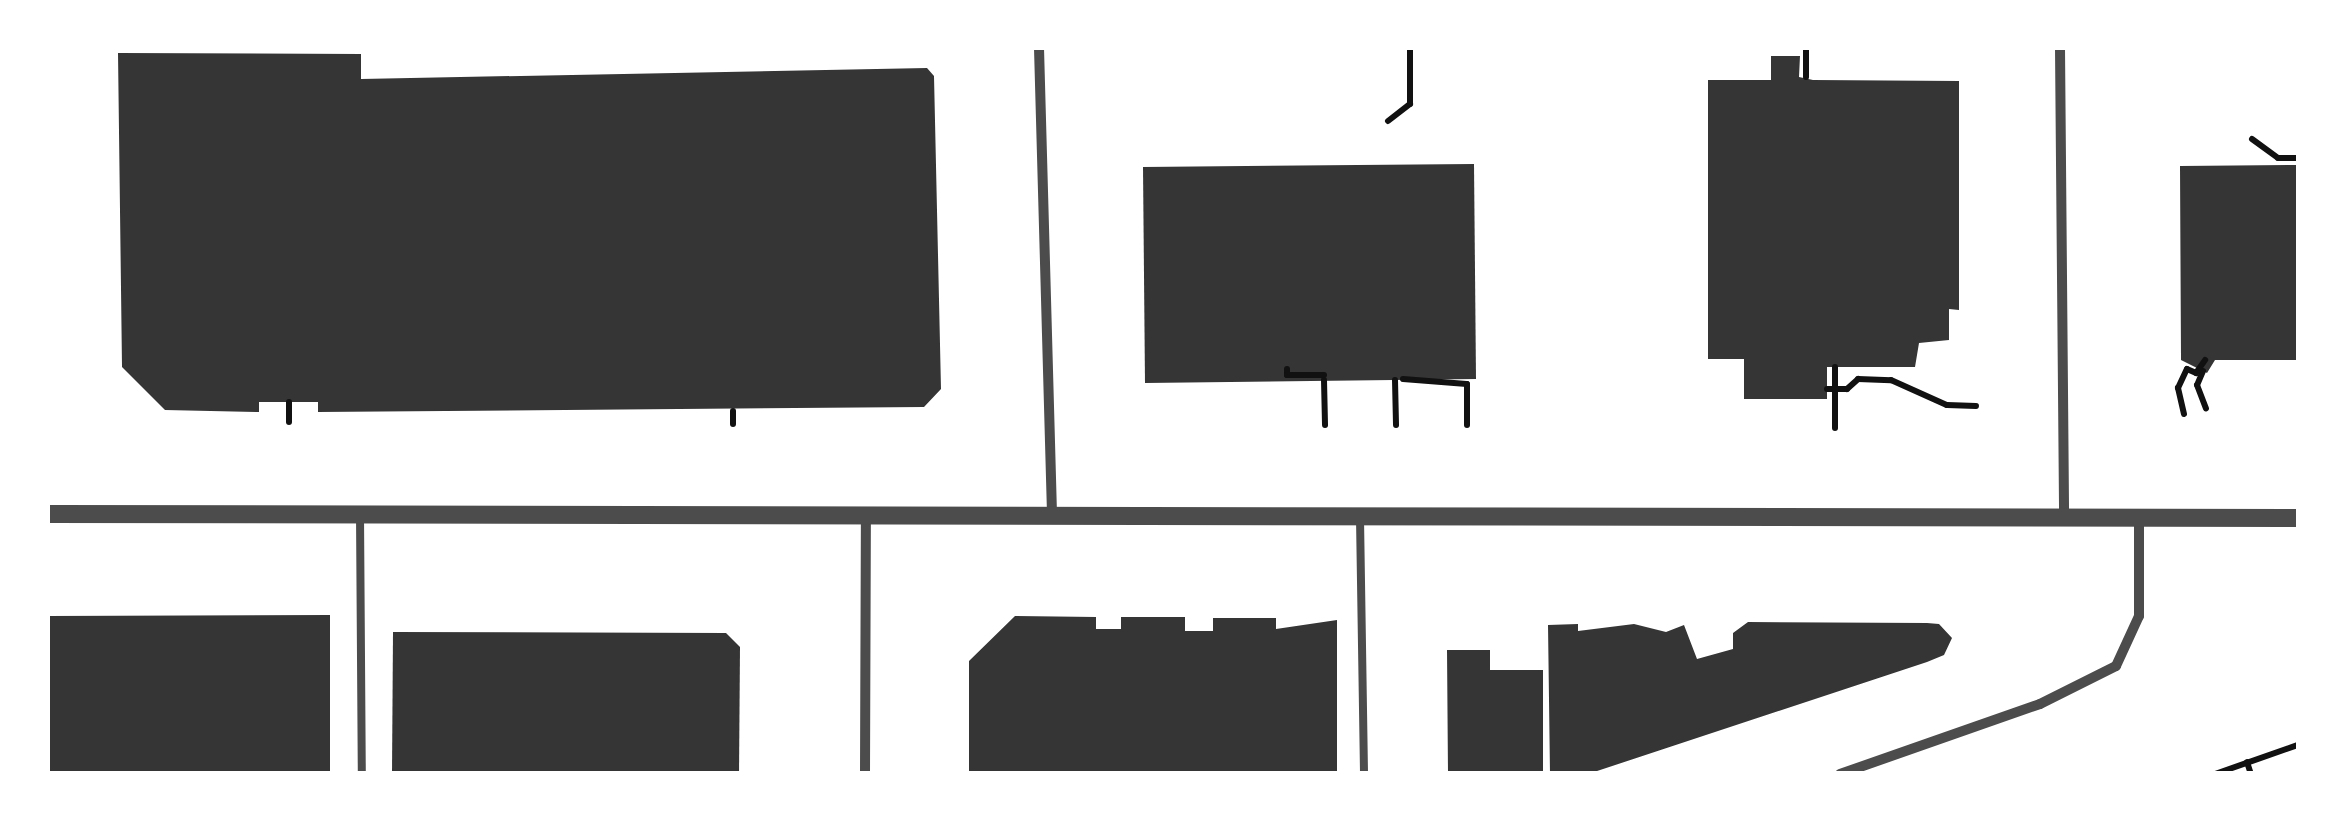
<!DOCTYPE html>
<html>
<head>
<meta charset="utf-8">
<style>
  body { margin:0 }
  #map { position:relative; width:2346px; height:821px; overflow:hidden; background:#fff; font-family:"Varela Round",sans-serif }
  div>[style] { position:absolute }
  .building>* { inset:0; background:#353535 }
  .path>* { height:6px; margin:-3px; padding:0 3px; transform-origin:3px; border-radius:3px; background:#111 }
  .service>* { height:8px; margin:-4px; padding:0 4px; transform-origin:4px; border-radius:4px; background:#4c4c4c }
  .minor>* { height:10px; margin:-5px; padding:0 5px; transform-origin:5px; border-radius:5px; background:#4c4c4c }
  .tertiary>* { height:18px; margin:-9px; padding:0 9px; transform-origin:9px; border-radius:9px; background:#4c4c4c }
  span { translate:-50% -50%; white-space:nowrap; text-align:center; line-height:1.15; -webkit-text-stroke:9px #fff; paint-order:stroke }
  .frame { position:absolute; inset:0; border:50px solid #fff; pointer-events:none }
</style>
</head>
<body>
<div id="map">
  <div class="building">
    <i style="clip-path:polygon(118px 53px,361px 54px,361px 79px,927px 68px,934px 76px,941px 389px,924px 407px,318px 412px,318px 402px,259px 402px,259px 412px,165px 410px,122px 367px)"></i>
    <i style="clip-path:polygon(1771px 56px,1800px 56px,1799px 77px,1813px 80px,1959px 81px,1959px 310px,1949px 309px,1949px 340px,1919px 343px,1915px 367px,1827px 367px,1827px 399px,1744px 399px,1744px 359px,1708px 359px,1708px 80px,1771px 80px)"></i>
    <i style="clip-path:polygon(1474px 164px,1476px 379px,1145px 383px,1143px 167px)"></i>
    <i style="clip-path:polygon(2298px 165px,2298px 360px,2215px 360px,2207px 373px,2181px 360px,2180px 166px)"></i>
    <i style="clip-path:polygon(330px 615px,330px 774px,48px 774px,48px 616px)"></i>
    <i style="clip-path:polygon(1015px 616px,1096px 617px,1096px 629px,1121px 629px,1121px 617px,1185px 617px,1185px 631px,1213px 631px,1213px 618px,1276px 618px,1276px 629px,1337px 620px,1337px 774px,969px 774px,969px 661px)"></i>
    <i style="clip-path:polygon(1748px 622px,1927px 623px,1939px 624px,1952px 638px,1944px 655px,1927px 662px,1588px 774px,1550px 774px,1548px 625px,1578px 624px,1578px 631px,1634px 624px,1666px 632px,1684px 625px,1697px 659px,1733px 649px,1733px 633px)"></i>
    <i style="clip-path:polygon(393px 632px,726px 633px,740px 647px,739px 774px,392px 774px)"></i>
    <i style="clip-path:polygon(1447px 650px,1490px 650px,1490px 670px,1543px 670px,1543px 774px,1448px 774px)"></i>
  </div>
  <div class="path">
    <i style="left:1806px;top:48px;width:29px;rotate:90deg"></i>
    <i style="left:1388px;top:121px;width:28px;rotate:-38deg"></i>
    <i style="left:1410px;top:104px;width:56px;rotate:-90deg"></i>
    <i style="left:2252px;top:139px;width:32px;rotate:36deg"></i>
    <i style="left:2278px;top:158px;width:20px"></i>
    <i style="left:1835px;top:367px;width:61px;rotate:90deg"></i>
    <i style="left:1287px;top:369px;width:6px;rotate:90deg"></i>
    <i style="left:1287px;top:375px;width:37px"></i>
    <i style="left:2203px;top:371px;width:15px;rotate:113deg"></i>
    <i style="left:2197px;top:385px;width:25px;rotate:69deg"></i>
    <i style="left:1403px;top:379px;width:64px;rotate:4.5deg"></i>
    <i style="left:1467px;top:384px;width:41px;rotate:90deg"></i>
    <i style="left:1324px;top:380px;width:45px;rotate:88.7deg"></i>
    <i style="left:1395px;top:380px;width:45px;rotate:88.7deg"></i>
    <i style="left:1827px;top:389px;width:20px"></i>
    <i style="left:1847px;top:389px;width:15px;rotate:-42deg"></i>
    <i style="left:1858px;top:379px;width:33px;rotate:2deg"></i>
    <i style="left:1891px;top:380px;width:61px;rotate:24.1deg"></i>
    <i style="left:1947px;top:405px;width:29px;rotate:2deg"></i>
    <i style="left:289px;top:402px;width:20px;rotate:90deg"></i>
    <i style="left:733px;top:411px;width:13px;rotate:90deg"></i>
    <i style="left:2184px;top:414px;width:27px;rotate:-103deg"></i>
    <i style="left:2178px;top:388px;width:21px;rotate:-65deg"></i>
    <i style="left:2187px;top:369px;width:10px;rotate:24deg"></i>
    <i style="left:2196px;top:373px;width:16px;rotate:-55deg"></i>
    <i style="left:2247px;top:762px;width:13px;rotate:72deg"></i>
    <i style="left:2215px;top:774px;width:88px;rotate:-19.3deg"></i>
  </div>
  <div class="service">
    <i style="left:360px;top:514px;width:260px;rotate:89.6deg"></i>
    <i style="left:1360px;top:518px;width:256px;rotate:89.1deg"></i>
  </div>
  <div class="minor">
    <i style="left:1039px;top:48px;width:468px;rotate:88.4deg"></i>
    <i style="left:2060px;top:48px;width:470px;rotate:89.5deg"></i>
    <i style="left:865px;top:774px;width:258px;rotate:-89.8deg"></i>
    <i style="left:1840px;top:774px;width:212px;rotate:-19.3deg"></i>
    <i style="left:2040px;top:704px;width:85px;rotate:-26.6deg"></i>
    <i style="left:2116px;top:666px;width:55px;rotate:-65.3deg"></i>
    <i style="left:2139px;top:616px;width:98px;rotate:-90deg"></i>
  </div>
  <div class="tertiary">
    <i style="left:48px;top:514px;width:2250px;rotate:0.1deg"></i>
  </div>
  <div class="frame"></div>
</div>
</body>
</html>
